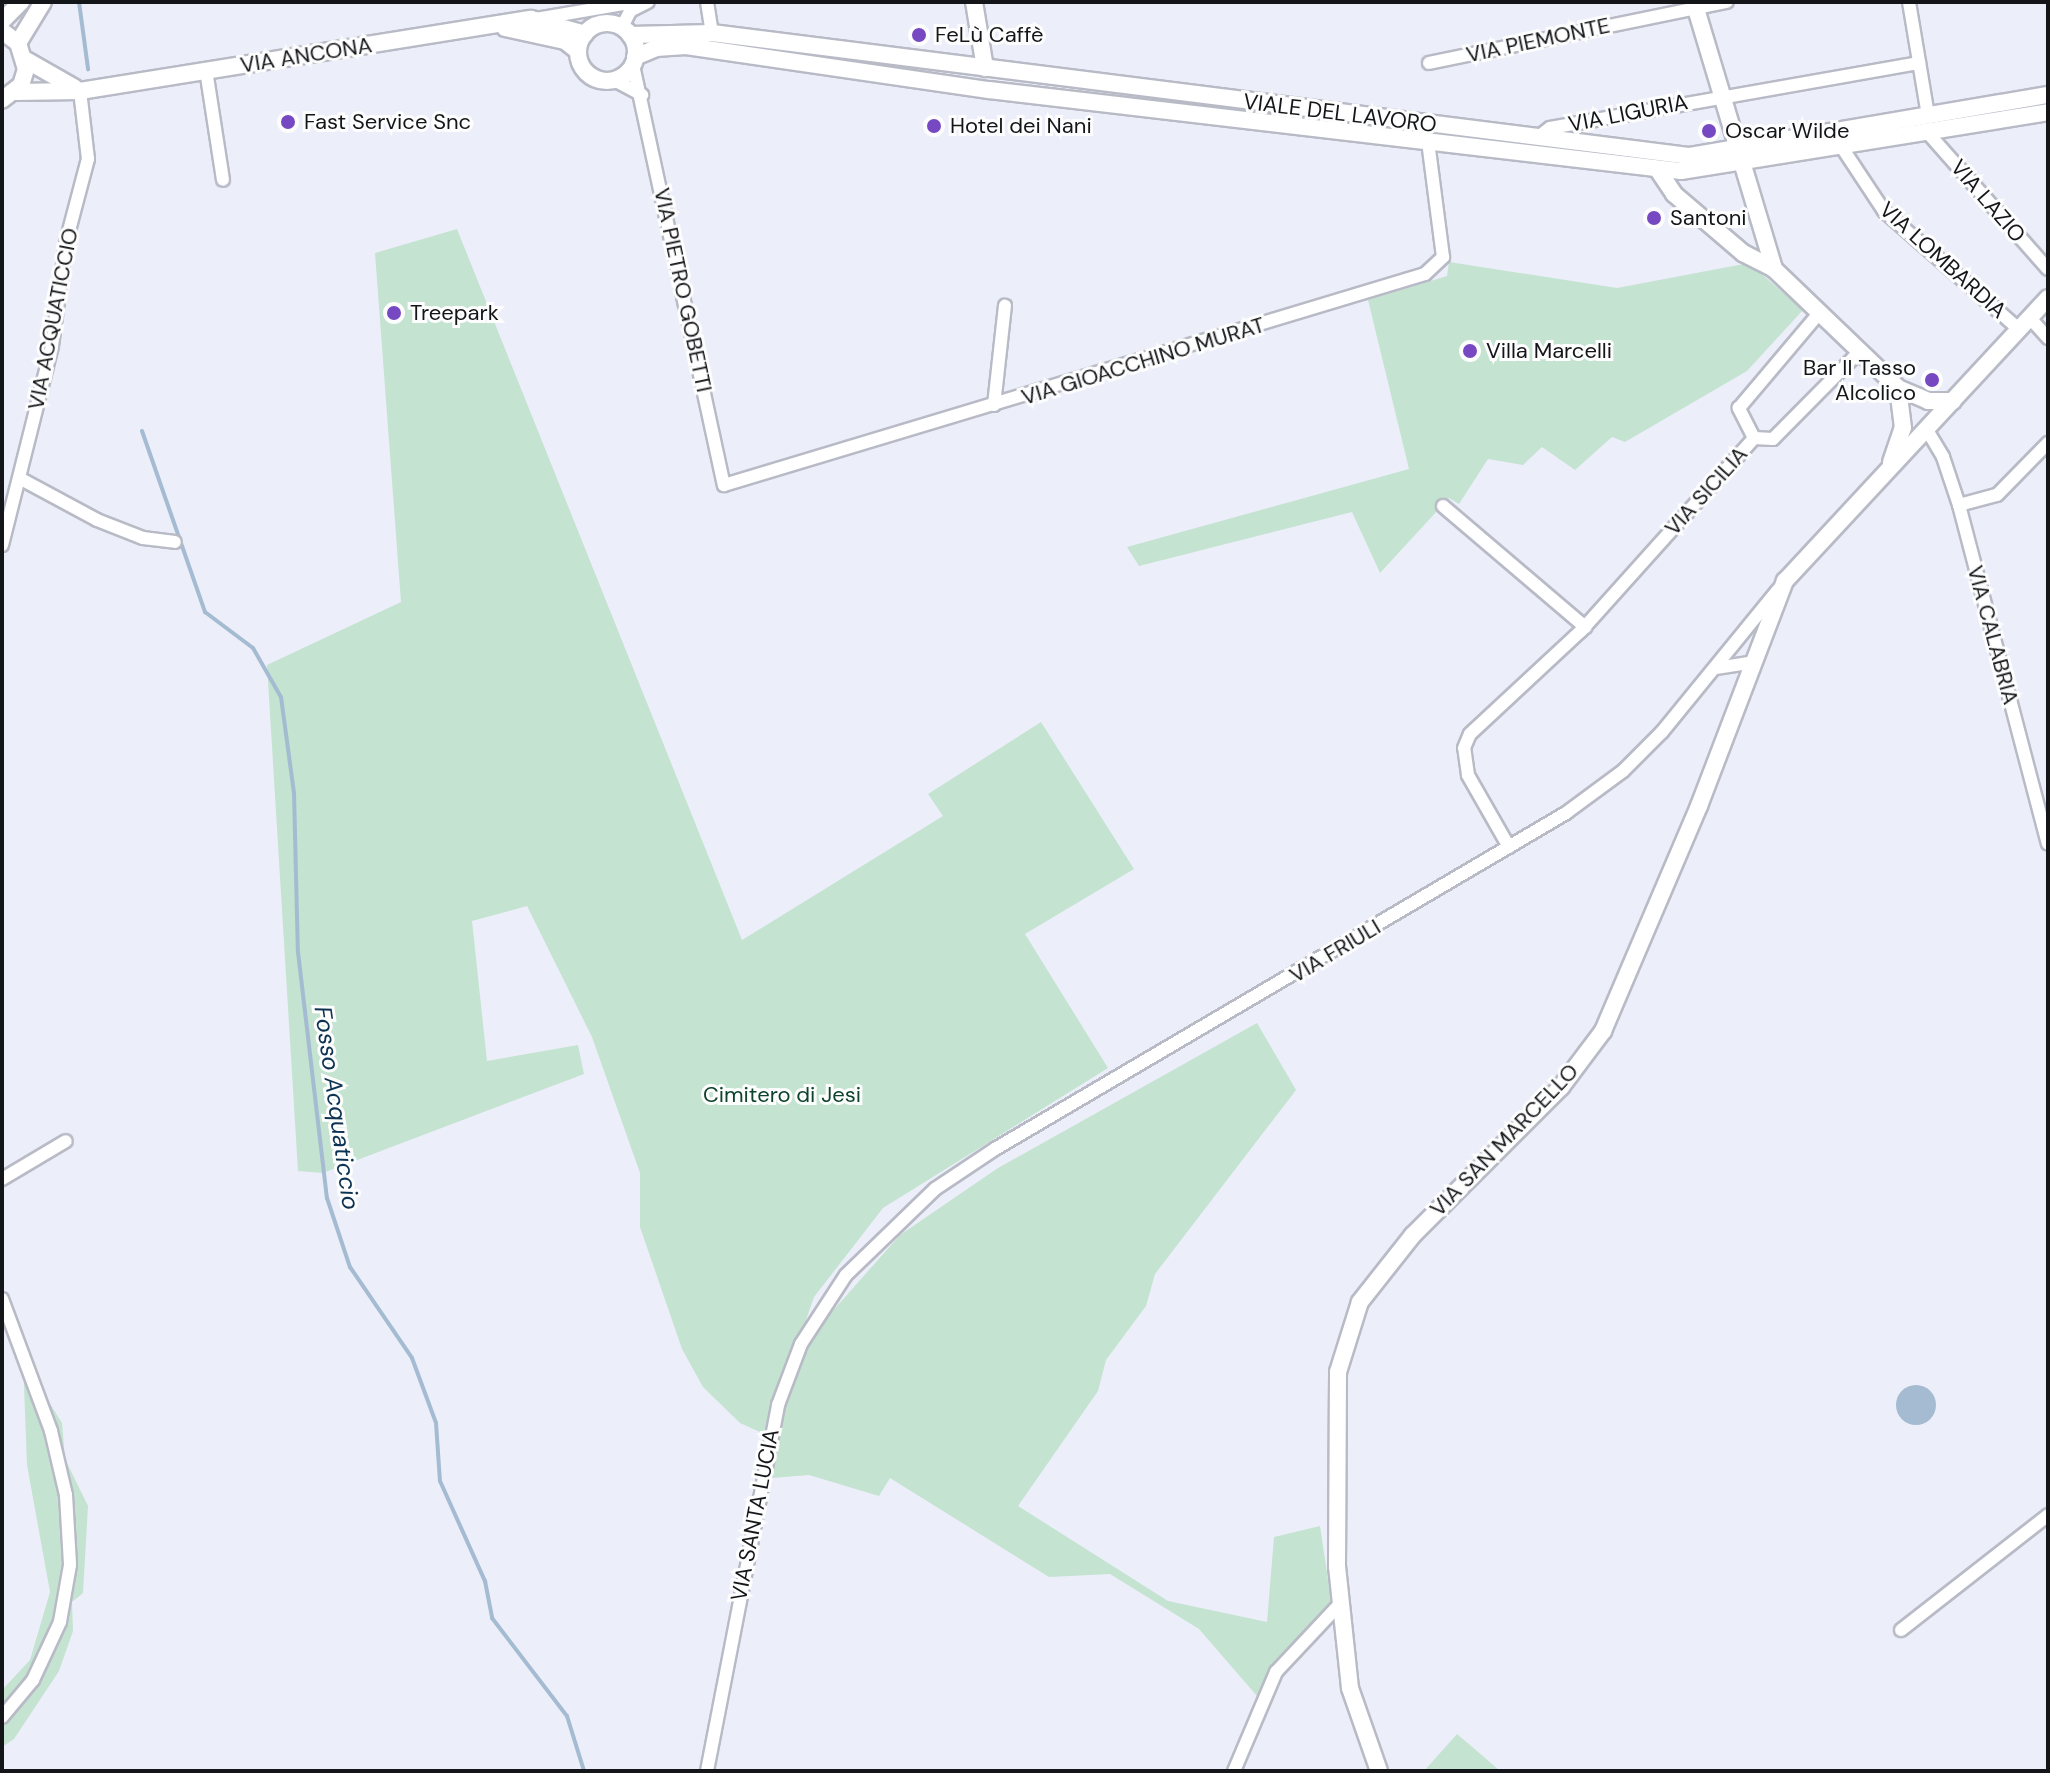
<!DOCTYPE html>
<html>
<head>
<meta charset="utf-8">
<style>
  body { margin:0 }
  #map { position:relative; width:2050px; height:1773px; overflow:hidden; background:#eceffa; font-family:"DM Sans",sans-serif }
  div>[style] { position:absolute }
  .green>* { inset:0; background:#c4e3d0 }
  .water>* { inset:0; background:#a5bbd2 }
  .round { border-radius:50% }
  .stream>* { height:4px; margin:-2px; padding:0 2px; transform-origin:2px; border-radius:2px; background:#a5bbd2 }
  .roads { filter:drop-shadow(2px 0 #b8bbc6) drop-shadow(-2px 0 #b8bbc6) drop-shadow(0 2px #b8bbc6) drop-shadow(0 -2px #b8bbc6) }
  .minor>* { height:12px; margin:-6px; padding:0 6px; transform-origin:6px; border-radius:6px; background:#fff }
  .major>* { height:16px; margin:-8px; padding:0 8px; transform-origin:8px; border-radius:8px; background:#fff }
  .major>.ring { margin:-8px; padding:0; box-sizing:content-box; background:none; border:16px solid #fff; border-radius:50% }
  .dots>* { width:22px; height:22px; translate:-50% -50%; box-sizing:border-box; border:4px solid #fdfdfd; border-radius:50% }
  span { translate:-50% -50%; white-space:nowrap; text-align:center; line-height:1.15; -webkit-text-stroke:6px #fdfdfd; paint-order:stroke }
  .poi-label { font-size:22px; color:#141518 }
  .left { translate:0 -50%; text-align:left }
  .right { translate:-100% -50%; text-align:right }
  .street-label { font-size:22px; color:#141518 }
  .park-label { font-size:22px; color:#0d442b }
  .water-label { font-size:24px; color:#0d3252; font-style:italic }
  .frame { position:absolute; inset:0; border:4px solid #141518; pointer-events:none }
</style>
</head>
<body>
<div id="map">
  <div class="green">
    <i style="clip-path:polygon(457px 229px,742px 940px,943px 816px,928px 794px,1041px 722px,1134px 869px,1025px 934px,1108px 1068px,883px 1208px,814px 1297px,766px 1435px,740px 1423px,703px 1387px,682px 1349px,640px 1227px,640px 1173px,592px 1037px,527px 906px,472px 921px,487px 1061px,578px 1045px,584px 1074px,323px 1173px,298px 1171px,267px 665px,401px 602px,375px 253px)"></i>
    <i style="clip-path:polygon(1449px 262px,1617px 288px,1749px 263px,1803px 310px,1747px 371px,1625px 442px,1612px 437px,1575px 470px,1542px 447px,1523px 465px,1488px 459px,1459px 504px,1449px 498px,1380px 573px,1352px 512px,1139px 566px,1127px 547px,1409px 469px,1368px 300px,1447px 276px)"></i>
    <i style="clip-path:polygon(1257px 1023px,1296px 1090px,1155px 1274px,1146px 1306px,1106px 1360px,1098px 1391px,1018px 1506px,1168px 1601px,1267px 1622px,1274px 1537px,1320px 1526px,1332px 1607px,1271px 1667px,1257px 1696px,1199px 1629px,1110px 1574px,1049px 1577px,890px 1478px,879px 1496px,809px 1475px,772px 1478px,783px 1404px,814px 1332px,900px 1235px,998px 1168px)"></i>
    <i style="clip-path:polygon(23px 1360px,62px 1423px,65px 1459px,88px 1506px,83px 1593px,72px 1602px,73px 1631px,59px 1671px,14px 1739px,2px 1747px,2px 1690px,30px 1660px,50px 1592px,27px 1465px)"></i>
    <i style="clip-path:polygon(1457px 1734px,1484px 1757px,1500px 1771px,1424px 1771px)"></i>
  </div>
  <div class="water">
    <i class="round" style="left:1896px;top:1385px;width:40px;height:40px"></i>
  </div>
  <div class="stream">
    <i style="left:79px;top:2px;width:68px;rotate:82.3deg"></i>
    <i style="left:142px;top:431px;width:192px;rotate:70.8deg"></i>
    <i style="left:205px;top:612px;width:60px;rotate:36.9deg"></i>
    <i style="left:253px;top:648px;width:56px;rotate:60.3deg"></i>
    <i style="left:281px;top:697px;width:97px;rotate:82.3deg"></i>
    <i style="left:294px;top:793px;width:159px;rotate:88.6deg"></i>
    <i style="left:298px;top:952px;width:248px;rotate:83.3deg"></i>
    <i style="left:327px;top:1198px;width:73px;rotate:71.6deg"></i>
    <i style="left:350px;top:1267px;width:110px;rotate:55.7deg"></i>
    <i style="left:412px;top:1358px;width:69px;rotate:69.7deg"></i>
    <i style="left:436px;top:1423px;width:58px;rotate:86.1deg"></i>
    <i style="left:440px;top:1481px;width:110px;rotate:65.8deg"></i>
    <i style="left:485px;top:1581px;width:38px;rotate:79deg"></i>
    <i style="left:492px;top:1618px;width:123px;rotate:52.6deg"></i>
    <i style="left:567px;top:1716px;width:58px;rotate:72.8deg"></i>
  </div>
  <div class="roads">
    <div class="minor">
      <i style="left:707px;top:2px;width:31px;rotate:81deg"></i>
      <i style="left:1909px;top:2px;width:116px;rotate:80.5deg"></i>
      <i style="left:536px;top:19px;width:100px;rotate:-9.7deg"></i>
      <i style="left:622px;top:27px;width:18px;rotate:-63deg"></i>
      <i style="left:630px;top:11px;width:20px;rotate:-27deg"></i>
      <i style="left:1429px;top:63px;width:304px;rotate:-11.6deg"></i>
      <i style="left:633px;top:65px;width:430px;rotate:77.8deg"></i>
      <i style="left:724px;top:485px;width:732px;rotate:-16.75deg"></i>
      <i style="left:1425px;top:274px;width:25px;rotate:-43deg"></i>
      <i style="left:1443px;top:257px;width:117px;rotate:-97.4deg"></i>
      <i style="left:206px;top:70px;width:111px;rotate:81.2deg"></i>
      <i style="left:614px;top:80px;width:32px;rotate:28deg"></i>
      <i style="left:1928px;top:133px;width:181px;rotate:48.6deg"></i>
      <i style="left:1537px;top:138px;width:16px;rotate:-38deg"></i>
      <i style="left:1550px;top:128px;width:375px;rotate:-10deg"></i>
      <i style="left:1843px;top:149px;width:74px;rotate:56.5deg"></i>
      <i style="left:1884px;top:211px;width:179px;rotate:41.2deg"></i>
      <i style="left:2030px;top:318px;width:27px;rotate:48deg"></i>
      <i style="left:994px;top:405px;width:100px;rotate:-83.7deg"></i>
      <i style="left:1927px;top:430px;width:31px;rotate:59deg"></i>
      <i style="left:1943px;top:457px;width:51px;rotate:71.6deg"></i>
      <i style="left:1959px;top:505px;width:350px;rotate:75.3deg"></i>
      <i style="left:1754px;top:438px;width:19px;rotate:3deg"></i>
      <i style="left:1773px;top:439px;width:124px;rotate:-45.3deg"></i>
      <i style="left:21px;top:479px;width:86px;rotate:28.3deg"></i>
      <i style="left:97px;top:520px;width:49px;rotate:21.4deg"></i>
      <i style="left:143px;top:538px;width:32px;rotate:7deg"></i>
      <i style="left:1959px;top:505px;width:39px;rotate:-15deg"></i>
      <i style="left:1997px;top:495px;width:73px;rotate:-45.6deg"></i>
      <i style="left:1443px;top:506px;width:187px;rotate:40.4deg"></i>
      <i style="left:2px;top:545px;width:205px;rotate:-75.9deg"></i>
      <i style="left:52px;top:346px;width:105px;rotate:-82.3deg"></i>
      <i style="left:66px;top:242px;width:86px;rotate:-75.2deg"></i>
      <i style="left:88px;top:159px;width:68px;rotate:-96.7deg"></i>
      <i style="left:1717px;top:668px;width:37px;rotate:-9deg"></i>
      <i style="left:1509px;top:847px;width:83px;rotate:-119.7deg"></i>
      <i style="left:1468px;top:775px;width:27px;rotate:-98deg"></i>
      <i style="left:1464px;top:748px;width:15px;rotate:-67deg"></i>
      <i style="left:1470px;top:734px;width:151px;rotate:-42.9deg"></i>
      <i style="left:1581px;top:631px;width:259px;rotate:-48.1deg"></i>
      <i style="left:1754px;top:438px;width:34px;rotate:-117deg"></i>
      <i style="left:1739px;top:408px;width:126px;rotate:-49.8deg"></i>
      <i style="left:2px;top:1179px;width:74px;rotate:-30.7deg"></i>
      <i style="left:2px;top:1299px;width:141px;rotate:69.6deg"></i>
      <i style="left:51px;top:1431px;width:66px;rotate:76.8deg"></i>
      <i style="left:66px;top:1495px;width:70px;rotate:86.7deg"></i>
      <i style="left:70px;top:1565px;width:58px;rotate:100deg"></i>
      <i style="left:60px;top:1622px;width:64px;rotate:115deg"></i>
      <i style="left:33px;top:1680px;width:48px;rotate:130deg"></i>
      <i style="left:1901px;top:1630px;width:187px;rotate:-38deg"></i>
      <i style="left:707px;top:1771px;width:373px;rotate:-79deg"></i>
      <i style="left:778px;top:1405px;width:65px;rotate:-69.3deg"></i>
      <i style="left:801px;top:1344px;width:82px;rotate:-56.9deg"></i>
      <i style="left:846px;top:1275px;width:124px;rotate:-44deg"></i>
      <i style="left:935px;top:1189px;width:72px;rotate:-33.7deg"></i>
      <i style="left:995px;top:1149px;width:663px;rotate:-30.47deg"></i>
      <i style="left:1566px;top:813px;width:71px;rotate:-36.4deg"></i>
      <i style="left:1623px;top:771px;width:55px;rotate:-45deg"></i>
      <i style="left:1662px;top:732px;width:183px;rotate:-50.8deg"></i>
      <i style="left:1234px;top:1771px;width:108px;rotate:-67deg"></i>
      <i style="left:1276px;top:1672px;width:92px;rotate:-46.8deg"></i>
    </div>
    <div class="major">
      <i style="left:974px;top:2px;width:67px;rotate:80.5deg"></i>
      <i style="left:1694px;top:2px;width:279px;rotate:73.3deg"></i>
      <i style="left:1774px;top:269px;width:172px;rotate:43.8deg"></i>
      <i style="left:1898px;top:388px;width:33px;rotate:23deg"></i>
      <i style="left:1928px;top:401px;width:25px"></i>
      <i style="left:2px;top:21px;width:27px;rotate:-45deg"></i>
      <i class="ring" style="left:578px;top:23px;width:42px;height:42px"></i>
      <i style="left:505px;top:28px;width:61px;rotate:12.2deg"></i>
      <i style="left:565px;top:41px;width:16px;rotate:38deg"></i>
      <i style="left:2px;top:31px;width:20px;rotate:37deg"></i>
      <i style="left:18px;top:43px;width:27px;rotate:73deg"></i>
      <i style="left:26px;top:69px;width:17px;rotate:107deg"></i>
      <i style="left:21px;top:85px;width:24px;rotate:142deg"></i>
      <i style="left:630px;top:35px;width:82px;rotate:-1.4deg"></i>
      <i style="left:712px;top:33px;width:986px;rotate:7.17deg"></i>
      <i style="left:1690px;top:156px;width:363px;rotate:-9.7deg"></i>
      <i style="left:18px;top:43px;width:48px;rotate:-58.6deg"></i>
      <i style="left:635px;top:57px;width:23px;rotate:-23deg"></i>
      <i style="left:656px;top:48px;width:30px;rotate:-4deg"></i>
      <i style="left:686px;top:46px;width:306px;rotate:8.3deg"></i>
      <i style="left:989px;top:90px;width:697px;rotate:6.68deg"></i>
      <i style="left:1681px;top:171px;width:372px;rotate:-9.1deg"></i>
      <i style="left:26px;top:60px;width:56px;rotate:29.7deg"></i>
      <i style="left:15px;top:92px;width:65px;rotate:-0.9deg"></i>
      <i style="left:80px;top:91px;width:457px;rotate:-9.1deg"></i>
      <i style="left:531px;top:19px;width:56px;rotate:15.5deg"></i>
      <i style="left:1658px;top:170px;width:29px;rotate:56deg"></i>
      <i style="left:1674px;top:194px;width:91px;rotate:40.5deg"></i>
      <i style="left:1743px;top:253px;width:35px;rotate:27deg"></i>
      <i style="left:1891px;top:462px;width:36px;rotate:-71deg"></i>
      <i style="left:1903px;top:428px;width:40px;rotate:-97.1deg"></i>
      <i style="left:1379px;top:1771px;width:88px;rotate:-109.3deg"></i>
      <i style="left:1350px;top:1688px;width:122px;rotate:-96.1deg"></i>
      <i style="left:1337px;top:1567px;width:195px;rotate:-89.7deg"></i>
      <i style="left:1338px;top:1372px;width:73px;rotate:-72.6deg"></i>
      <i style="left:1360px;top:1302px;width:85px;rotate:-51.7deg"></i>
      <i style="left:1413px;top:1235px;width:209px;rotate:-45deg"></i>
      <i style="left:1561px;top:1087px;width:70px;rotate:-53.1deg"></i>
      <i style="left:1603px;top:1031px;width:245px;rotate:-66.9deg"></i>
      <i style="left:1699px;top:806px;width:241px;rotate:-69.1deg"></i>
      <i style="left:1785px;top:581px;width:386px;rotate:-47.1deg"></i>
    </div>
  </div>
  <div class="dots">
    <i style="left:919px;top:35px;background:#7648c1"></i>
    <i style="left:288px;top:122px;background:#7648c1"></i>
    <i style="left:934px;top:126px;background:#7648c1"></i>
    <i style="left:1709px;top:131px;background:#7648c1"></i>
    <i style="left:1654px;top:218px;background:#7648c1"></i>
    <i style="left:394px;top:313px;background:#7648c1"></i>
    <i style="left:1470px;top:351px;background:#7648c1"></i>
    <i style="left:1932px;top:380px;background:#7648c1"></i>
  </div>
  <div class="poi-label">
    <span class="left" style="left:935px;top:35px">FeLù Caffè</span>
    <span class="left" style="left:304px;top:122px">Fast Service Snc</span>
    <span class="left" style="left:950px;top:126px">Hotel dei Nani</span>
    <span class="left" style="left:1725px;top:131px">Oscar Wilde</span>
    <span class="left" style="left:1670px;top:218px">Santoni</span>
    <span class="left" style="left:410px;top:313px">Treepark</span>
    <span class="left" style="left:1486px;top:351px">Villa Marcelli</span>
    <span class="right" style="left:1916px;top:380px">Bar Il Tasso<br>Alcolico</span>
  </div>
  <div class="street-label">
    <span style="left:1538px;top:40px;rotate:-12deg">VIA PIEMONTE</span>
    <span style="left:306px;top:55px;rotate:-9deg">VIA ANCONA</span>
    <span style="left:1340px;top:113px;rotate:7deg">VIALE DEL LAVORO</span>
    <span style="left:1628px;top:113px;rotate:-11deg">VIA LIGURIA</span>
    <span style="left:1988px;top:201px;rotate:49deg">VIA LAZIO</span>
    <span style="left:1943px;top:260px;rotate:42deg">VIA LOMBARDIA</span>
    <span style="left:683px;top:290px;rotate:78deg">VIA PIETRO GOBETTI</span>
    <span style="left:53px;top:319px;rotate:-79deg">VIA ACQUATICCIO</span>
    <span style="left:1143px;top:361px;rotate:-17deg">VIA GIOACCHINO MURAT</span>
    <span style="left:1706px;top:491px;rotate:-48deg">VIA SICILIA</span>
    <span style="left:1993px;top:635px;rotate:75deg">VIA CALABRIA</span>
    <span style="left:1335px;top:951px;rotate:-31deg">VIA FRIULI</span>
    <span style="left:1504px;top:1140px;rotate:-46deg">VIA SAN MARCELLO</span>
    <span style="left:755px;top:1515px;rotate:-79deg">VIA SANTA LUCIA</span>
  </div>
  <div class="park-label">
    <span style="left:782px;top:1095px">Cimitero di Jesi</span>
  </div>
  <div class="water-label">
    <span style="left:337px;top:1108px;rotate:82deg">Fosso Acquaticcio</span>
  </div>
  <div class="frame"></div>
</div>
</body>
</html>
